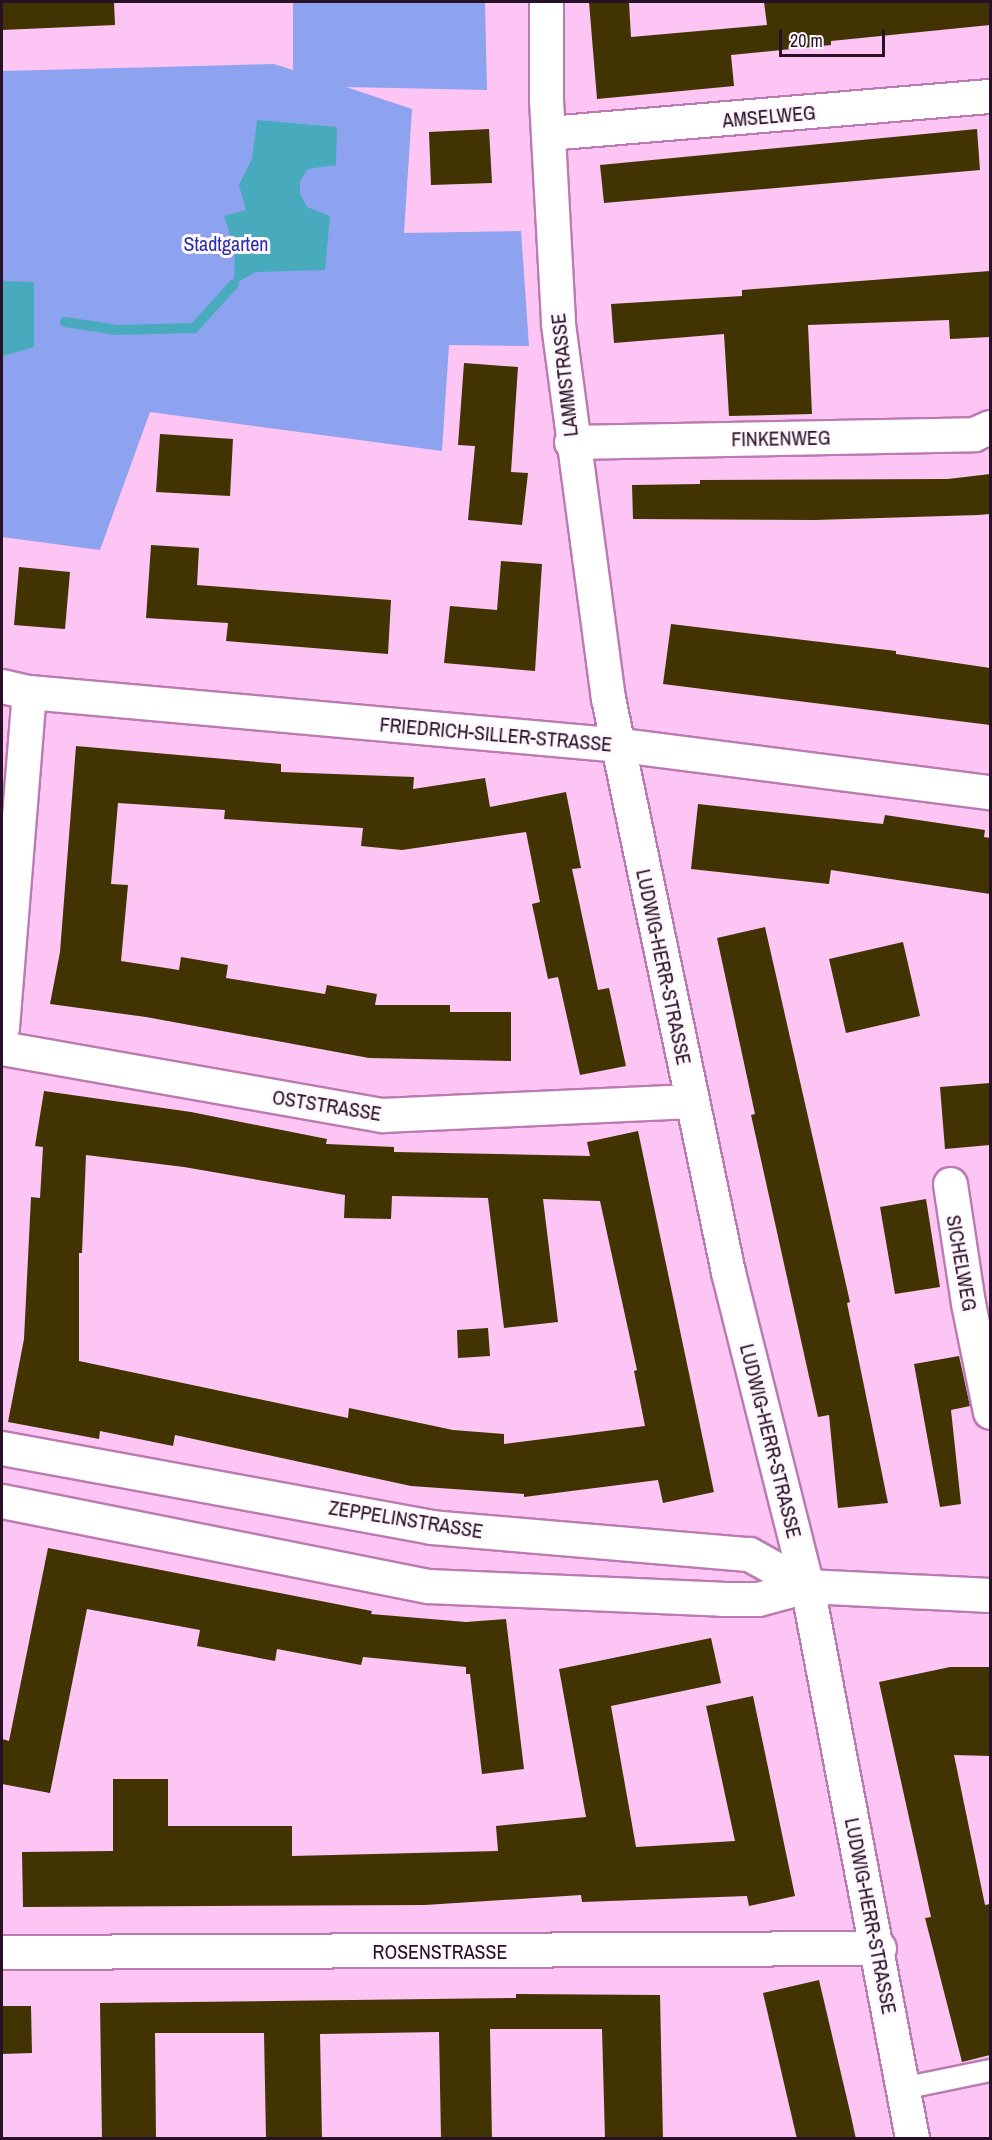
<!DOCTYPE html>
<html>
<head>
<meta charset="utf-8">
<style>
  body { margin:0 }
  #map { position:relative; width:992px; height:2140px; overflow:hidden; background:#fcc5f4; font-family:"Archivo Narrow",sans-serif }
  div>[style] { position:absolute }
  .green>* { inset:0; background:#8ea3ef }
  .water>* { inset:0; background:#48abbd }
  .stream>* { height:10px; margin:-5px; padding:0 5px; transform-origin:5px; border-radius:5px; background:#48abbd }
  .building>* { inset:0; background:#413302 }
  .roads { filter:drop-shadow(2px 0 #ba7bb2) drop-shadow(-2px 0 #ba7bb2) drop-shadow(0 2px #ba7bb2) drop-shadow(0 -2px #ba7bb2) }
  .service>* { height:21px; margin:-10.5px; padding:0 10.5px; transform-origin:10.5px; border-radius:10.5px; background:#fff }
  .minor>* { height:33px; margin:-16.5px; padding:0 16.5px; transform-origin:16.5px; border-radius:16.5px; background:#fff }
  .tertiary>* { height:33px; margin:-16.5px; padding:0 16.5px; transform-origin:16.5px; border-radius:16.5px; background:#fff }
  span { translate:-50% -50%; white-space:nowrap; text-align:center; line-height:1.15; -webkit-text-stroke:6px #fff8fe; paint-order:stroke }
  .street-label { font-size:20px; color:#281026 }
  .park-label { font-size:20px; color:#282fa8 }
  .frame { position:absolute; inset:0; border:3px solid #281026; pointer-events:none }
  .scale { position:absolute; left:779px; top:30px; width:106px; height:27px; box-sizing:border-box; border:3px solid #281026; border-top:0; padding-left:8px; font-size:18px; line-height:21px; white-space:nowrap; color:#281026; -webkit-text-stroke:4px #fff8fe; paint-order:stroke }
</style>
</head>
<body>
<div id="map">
  <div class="green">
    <i style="clip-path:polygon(293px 2px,485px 2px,487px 90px,346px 87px,412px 109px,404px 233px,521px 231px,529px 346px,449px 345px,442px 451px,150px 412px,100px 550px,2px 537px,2px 71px,274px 64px,293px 70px)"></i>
  </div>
  <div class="water">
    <i style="clip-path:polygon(257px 120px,337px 127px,336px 165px,308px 169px,300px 181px,300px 194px,307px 207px,330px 216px,325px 270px,256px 272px,234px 284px,235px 250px,224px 216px,246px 210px,239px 185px,252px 159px)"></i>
    <i style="clip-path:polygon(2px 281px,34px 282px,34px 347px,3px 356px)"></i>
  </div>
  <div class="stream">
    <i style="left:65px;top:322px;width:53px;rotate:8.7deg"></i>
    <i style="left:117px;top:330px;width:77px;rotate:-1.5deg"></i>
    <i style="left:194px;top:328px;width:59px;rotate:-47.7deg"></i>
  </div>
  <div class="building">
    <i style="clip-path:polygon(2px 2px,114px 2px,115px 25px,2px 30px)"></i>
    <i style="clip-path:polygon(589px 2px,629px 2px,631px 37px,767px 25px,764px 2px,990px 2px,990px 25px,831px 41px,831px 45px,731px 55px,734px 86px,597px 99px)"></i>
    <i style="clip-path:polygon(489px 129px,492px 183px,431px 185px,429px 132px)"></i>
    <i style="clip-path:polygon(977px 129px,980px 170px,604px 203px,600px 165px)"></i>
    <i style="clip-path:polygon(990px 271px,990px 337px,950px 339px,949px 320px,808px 325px,812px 414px,729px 416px,724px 334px,614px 343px,611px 304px,742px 296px,742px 290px)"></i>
    <i style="clip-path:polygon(464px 363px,518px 367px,511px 472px,528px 473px,522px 525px,468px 520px,475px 446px,458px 445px)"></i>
    <i style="clip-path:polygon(160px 434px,233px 439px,230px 496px,156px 492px)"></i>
    <i style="clip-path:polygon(990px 474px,990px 514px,978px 515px,815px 520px,633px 519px,632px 485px,700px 484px,700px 480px,948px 479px)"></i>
    <i style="clip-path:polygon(151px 545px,199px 548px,197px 585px,391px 600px,388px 654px,226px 641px,228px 623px,146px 618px)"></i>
    <i style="clip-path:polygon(501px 561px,542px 564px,535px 671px,444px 663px,450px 606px,497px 610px)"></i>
    <i style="clip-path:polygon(19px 567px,70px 572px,65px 629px,14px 625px)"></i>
    <i style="clip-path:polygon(671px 624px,896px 651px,896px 654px,990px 668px,990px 725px,663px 684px)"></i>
    <i style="clip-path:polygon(76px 746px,281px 764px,281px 772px,414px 777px,413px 789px,485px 778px,490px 807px,566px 792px,581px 868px,572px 869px,598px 990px,609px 988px,626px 1066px,580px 1075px,558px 977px,548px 979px,532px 904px,540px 902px,526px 832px,402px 850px,361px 846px,363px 828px,224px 819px,225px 810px,118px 803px,111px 884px,128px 885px,121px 961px,179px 970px,181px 957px,228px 965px,226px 978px,325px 994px,327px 985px,377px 994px,375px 1005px,450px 1005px,450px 1012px,511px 1012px,511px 1061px,369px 1058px,146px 1017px,50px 1004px,60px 952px)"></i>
    <i style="clip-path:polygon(698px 804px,883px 824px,885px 815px,985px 830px,984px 837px,990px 838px,990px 894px,831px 870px,829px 884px,691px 869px)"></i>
    <i style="clip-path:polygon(765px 927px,850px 1302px,847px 1303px,888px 1503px,838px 1508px,829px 1415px,818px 1417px,751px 1115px,755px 1114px,717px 938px)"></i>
    <i style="clip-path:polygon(903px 942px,920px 1016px,846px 1033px,829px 959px)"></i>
    <i style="clip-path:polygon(990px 1083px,990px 1145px,945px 1149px,940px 1087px)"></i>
    <i style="clip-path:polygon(evenodd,44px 1091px,191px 1112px,327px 1139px,326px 1144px,394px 1147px,394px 1152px,590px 1156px,587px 1142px,638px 1131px,714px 1492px,663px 1503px,658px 1480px,524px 1497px,524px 1494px,411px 1486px,175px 1435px,173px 1446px,100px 1431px,99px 1439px,8px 1422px,24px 1339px,31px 1197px,40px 1198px,43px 1147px,35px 1146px,44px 1091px,86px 1155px,184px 1167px,345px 1195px,344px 1218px,391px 1219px,392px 1196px,488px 1198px,504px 1328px,558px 1322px,543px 1199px,600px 1201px,637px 1370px,634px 1371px,645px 1426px,504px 1444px,504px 1434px,453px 1430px,349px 1408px,348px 1418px,79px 1361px,79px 1253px,82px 1253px,86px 1155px)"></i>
    <i style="clip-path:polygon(926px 1199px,940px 1287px,895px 1294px,880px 1207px)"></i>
    <i style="clip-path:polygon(488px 1328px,490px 1356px,458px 1358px,457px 1330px)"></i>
    <i style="clip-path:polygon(959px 1356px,970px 1406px,951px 1410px,961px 1504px,940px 1507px,914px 1364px)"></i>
    <i style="clip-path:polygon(48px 1548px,372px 1611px,371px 1614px,466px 1622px,506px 1619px,524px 1769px,482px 1774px,470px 1674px,466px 1674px,466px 1667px,363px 1657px,361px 1665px,277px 1649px,275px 1661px,197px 1646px,200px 1630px,87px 1609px,50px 1793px,2px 1784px,2px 1739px,9px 1741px)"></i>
    <i style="clip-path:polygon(711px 1638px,721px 1683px,611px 1706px,636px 1847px,735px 1841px,706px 1706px,753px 1696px,795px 1896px,749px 1906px,747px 1896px,582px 1902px,581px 1895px,425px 1905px,23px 1907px,22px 1852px,113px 1851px,113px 1779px,168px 1779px,168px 1826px,292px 1826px,292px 1856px,498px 1851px,496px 1826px,586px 1817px,559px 1669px)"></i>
    <i style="clip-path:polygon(950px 1667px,990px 1667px,990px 1756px,954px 1755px,985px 1905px,990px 1904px,990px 2055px,962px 2062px,925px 1918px,931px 1917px,879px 1682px)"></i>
    <i style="clip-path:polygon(819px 1980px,851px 2116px,856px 2139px,797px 2139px,763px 1993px)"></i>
    <i style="clip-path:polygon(516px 1994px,660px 1995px,663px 2139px,605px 2139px,602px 2029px,490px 2029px,492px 2139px,441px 2139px,439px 2032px,320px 2034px,322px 2139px,266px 2139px,264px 2033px,155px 2033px,156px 2139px,102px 2139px,100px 2003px,516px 1998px)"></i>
    <i style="clip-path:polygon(2px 2006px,31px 2006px,32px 2053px,2px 2054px)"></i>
  </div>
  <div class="roads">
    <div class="service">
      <i style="left:902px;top:2088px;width:90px;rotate:-11.6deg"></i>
    </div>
    <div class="minor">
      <i style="left:546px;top:2px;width:97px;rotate:90deg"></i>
      <i style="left:546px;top:99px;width:225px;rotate:86.9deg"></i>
      <i style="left:558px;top:324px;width:377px;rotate:82.4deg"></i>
      <i style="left:608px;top:698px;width:586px;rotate:78.19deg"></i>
      <i style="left:728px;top:1272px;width:324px;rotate:75.9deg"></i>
      <i style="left:807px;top:1586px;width:562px;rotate:79.23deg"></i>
      <i style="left:548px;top:133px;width:444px;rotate:-4.8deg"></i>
      <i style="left:571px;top:442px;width:403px;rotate:-1.1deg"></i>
      <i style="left:974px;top:434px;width:17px;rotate:-24deg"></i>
      <i style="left:2px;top:686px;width:28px;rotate:13deg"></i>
      <i style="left:29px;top:692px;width:594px;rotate:5.12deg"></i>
      <i style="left:621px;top:745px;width:372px;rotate:7.3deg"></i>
      <i style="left:2px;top:1027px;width:336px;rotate:-85.4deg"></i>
      <i style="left:2px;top:1048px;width:386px;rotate:10deg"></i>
      <i style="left:382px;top:1115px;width:310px;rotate:-2.6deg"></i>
      <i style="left:950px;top:1184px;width:120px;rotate:81.4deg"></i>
      <i style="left:968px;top:1303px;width:111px;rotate:78.6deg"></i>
      <i style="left:2px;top:1952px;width:877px;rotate:-0.26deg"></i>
    </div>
    <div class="tertiary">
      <i style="left:2px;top:1448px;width:436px;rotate:10.4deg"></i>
      <i style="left:431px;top:1527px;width:319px;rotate:4.9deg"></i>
      <i style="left:749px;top:1554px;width:66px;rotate:28.9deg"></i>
      <i style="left:2px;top:1501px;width:434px;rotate:11.3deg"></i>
      <i style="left:428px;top:1586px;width:294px;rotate:2.5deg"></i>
      <i style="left:722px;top:1599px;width:36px"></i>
      <i style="left:758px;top:1599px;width:51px;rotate:-14.9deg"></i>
      <i style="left:807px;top:1586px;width:183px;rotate:2.8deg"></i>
    </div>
  </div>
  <div class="street-label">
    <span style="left:769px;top:116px;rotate:-5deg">AMSELWEG</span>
    <span style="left:564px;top:375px;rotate:-96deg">LAMMSTRASSE</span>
    <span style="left:781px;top:438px;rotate:-1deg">FINKENWEG</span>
    <span style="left:496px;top:734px;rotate:5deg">FRIEDRICH-SILLER-STRASSE</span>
    <span style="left:664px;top:967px;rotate:78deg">LUDWIG-HERR-STRASSE</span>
    <span style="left:327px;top:1105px;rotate:9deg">OSTSTRASSE</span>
    <span style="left:962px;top:1263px;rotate:80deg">SICHELWEG</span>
    <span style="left:771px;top:1441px;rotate:76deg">LUDWIG-HERR-STRASSE</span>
    <span style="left:406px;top:1519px;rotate:9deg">ZEPPELINSTRASSE</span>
    <span style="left:871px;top:1916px;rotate:79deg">LUDWIG-HERR-STRASSE</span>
    <span style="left:440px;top:1951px">ROSENSTRASSE</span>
  </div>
  <div class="park-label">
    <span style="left:226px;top:243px">Stadtgarten</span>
  </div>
  <div class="frame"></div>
  <div class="scale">20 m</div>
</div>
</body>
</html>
